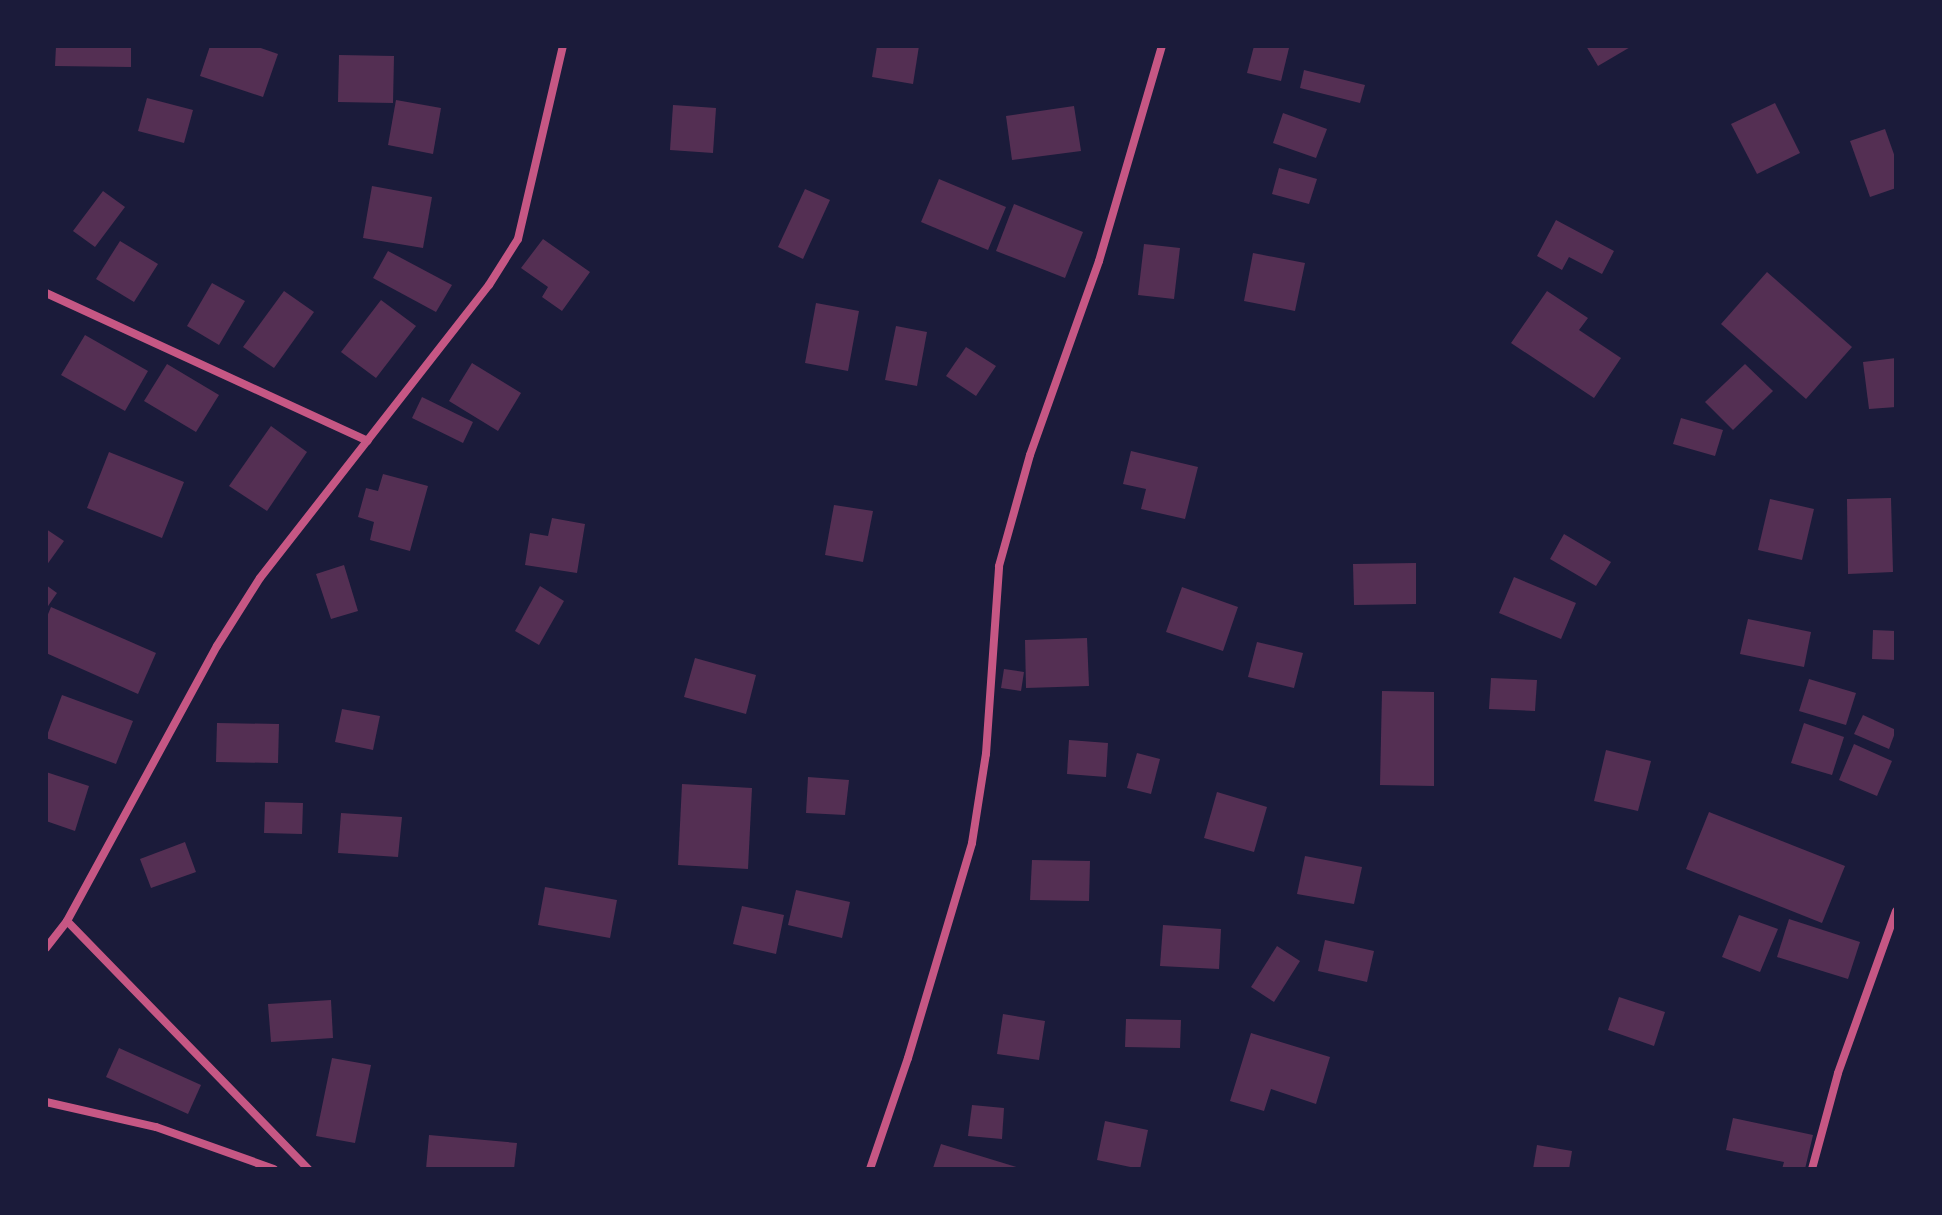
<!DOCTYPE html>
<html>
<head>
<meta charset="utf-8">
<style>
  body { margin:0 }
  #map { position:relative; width:1942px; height:1215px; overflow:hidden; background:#1b1b3a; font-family:Mulish,sans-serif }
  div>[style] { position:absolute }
  .building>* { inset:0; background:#542f53 }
  .minor>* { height:8px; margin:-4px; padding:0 4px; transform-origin:4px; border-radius:4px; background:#c65784 }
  span { translate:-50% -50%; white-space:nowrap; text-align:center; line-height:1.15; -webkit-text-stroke:7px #1b1b3a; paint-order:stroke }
  .frame { position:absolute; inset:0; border:48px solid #1b1b3a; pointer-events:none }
</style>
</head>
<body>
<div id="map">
  <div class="building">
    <i style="clip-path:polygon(56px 46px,131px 46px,131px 67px,55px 66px)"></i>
    <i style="clip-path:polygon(210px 46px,255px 46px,278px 54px,263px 97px,200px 76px)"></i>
    <i style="clip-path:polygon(877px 46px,919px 46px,913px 84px,872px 77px)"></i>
    <i style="clip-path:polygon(1254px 46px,1289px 48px,1281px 81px,1247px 73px)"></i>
    <i style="clip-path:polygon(1586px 46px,1632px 46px,1598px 66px)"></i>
    <i style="clip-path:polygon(339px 55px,394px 56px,393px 103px,338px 102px)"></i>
    <i style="clip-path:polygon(1304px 70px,1365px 85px,1360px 103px,1300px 88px)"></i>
    <i style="clip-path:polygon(147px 98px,193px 110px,184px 143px,138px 131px)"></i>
    <i style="clip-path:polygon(396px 100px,441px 108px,433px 154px,388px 145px)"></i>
    <i style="clip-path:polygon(1775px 103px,1800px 153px,1757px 174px,1731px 124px)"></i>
    <i style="clip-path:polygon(673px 105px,716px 108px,713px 153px,670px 150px)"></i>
    <i style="clip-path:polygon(1074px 106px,1081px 151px,1012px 160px,1006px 116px)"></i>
    <i style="clip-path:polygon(1283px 113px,1327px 129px,1316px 158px,1273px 143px)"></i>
    <i style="clip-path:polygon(1885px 129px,1896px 160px,1896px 188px,1870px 197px,1850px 141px)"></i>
    <i style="clip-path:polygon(1279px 168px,1317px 179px,1309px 204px,1272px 194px)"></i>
    <i style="clip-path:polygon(939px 179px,1006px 207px,988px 250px,921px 222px)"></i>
    <i style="clip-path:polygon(372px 186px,432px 197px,423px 248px,363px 238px)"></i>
    <i style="clip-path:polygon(805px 189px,830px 200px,803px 259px,778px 247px)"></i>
    <i style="clip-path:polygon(103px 191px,125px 207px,95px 247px,73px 231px)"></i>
    <i style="clip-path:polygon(1014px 204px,1083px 232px,1065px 278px,996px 251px)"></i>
    <i style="clip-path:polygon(1556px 220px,1614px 251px,1602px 274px,1569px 257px,1562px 270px,1537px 256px)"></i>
    <i style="clip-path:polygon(543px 239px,590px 272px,562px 311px,542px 297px,548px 287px,521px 268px)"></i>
    <i style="clip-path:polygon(120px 241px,158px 264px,134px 302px,96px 279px)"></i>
    <i style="clip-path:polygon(1144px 244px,1180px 248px,1174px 299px,1138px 295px)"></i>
    <i style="clip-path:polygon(388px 251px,452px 285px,436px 312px,373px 278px)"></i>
    <i style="clip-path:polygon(1253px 253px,1305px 263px,1295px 311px,1244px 301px)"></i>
    <i style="clip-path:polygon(1767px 272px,1852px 347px,1806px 399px,1721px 324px)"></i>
    <i style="clip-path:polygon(212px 283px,245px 301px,219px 345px,187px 326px)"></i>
    <i style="clip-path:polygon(284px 291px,314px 312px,274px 368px,243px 347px)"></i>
    <i style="clip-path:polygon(1547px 291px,1588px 318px,1579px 330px,1621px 358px,1594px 398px,1511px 343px)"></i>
    <i style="clip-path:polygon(381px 300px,416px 326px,376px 378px,341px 352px)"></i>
    <i style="clip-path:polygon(816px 303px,859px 311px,848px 371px,805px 363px)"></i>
    <i style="clip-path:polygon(896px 326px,927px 332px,917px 386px,885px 380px)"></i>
    <i style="clip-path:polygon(85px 335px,148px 371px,125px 411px,61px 375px)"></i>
    <i style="clip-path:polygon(966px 347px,996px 366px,976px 396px,946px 376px)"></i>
    <i style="clip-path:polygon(1896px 358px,1896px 407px,1869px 409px,1863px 362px)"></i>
    <i style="clip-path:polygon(472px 363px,521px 393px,498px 431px,449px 401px)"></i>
    <i style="clip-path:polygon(167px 364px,219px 395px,196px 432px,144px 401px)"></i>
    <i style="clip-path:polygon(1745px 364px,1773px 391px,1733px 430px,1705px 402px)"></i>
    <i style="clip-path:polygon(422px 397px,473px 422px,463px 443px,412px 418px)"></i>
    <i style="clip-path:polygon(1681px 418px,1723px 430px,1715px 456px,1673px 444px)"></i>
    <i style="clip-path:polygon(271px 426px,307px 452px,267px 511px,229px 486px)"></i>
    <i style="clip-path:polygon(1131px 451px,1198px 467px,1185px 519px,1141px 509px,1146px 489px,1123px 484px)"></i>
    <i style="clip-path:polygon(109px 452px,184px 482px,162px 538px,87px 508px)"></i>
    <i style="clip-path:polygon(383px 474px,428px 486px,410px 551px,370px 540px,374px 522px,358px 517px,366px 488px,378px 491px)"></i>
    <i style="clip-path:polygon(1891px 498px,1893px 572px,1848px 574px,1847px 499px)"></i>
    <i style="clip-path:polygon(1770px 499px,1814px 509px,1802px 560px,1758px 550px)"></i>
    <i style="clip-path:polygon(834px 505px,873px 511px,863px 562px,825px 555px)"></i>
    <i style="clip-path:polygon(552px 518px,585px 524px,577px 573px,525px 565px,530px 533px,548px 536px)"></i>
    <i style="clip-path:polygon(46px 529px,64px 541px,46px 566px)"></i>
    <i style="clip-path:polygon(1564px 534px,1611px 562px,1596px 586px,1550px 559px)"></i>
    <i style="clip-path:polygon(1416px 563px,1416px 604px,1354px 605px,1353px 564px)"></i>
    <i style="clip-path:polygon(344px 565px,358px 611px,331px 619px,316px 574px)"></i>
    <i style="clip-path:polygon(1514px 577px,1576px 603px,1561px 639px,1499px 613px)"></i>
    <i style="clip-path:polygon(46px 585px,57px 593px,46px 609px)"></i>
    <i style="clip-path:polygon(540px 586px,564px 601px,539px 645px,515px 631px)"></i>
    <i style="clip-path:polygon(1182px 587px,1238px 607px,1223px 651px,1166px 632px)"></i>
    <i style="clip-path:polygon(51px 607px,156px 653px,138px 694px,46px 653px,46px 619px)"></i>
    <i style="clip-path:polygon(1748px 619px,1811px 632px,1804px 667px,1740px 654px)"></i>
    <i style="clip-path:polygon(1873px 630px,1896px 631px,1896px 660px,1872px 659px)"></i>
    <i style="clip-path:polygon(1087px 638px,1089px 686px,1026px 688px,1025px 640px)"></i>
    <i style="clip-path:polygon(1257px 642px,1303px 653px,1294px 688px,1248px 677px)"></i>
    <i style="clip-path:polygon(695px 658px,756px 675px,746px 714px,684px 697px)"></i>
    <i style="clip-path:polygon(1004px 669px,1024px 672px,1021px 691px,1001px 688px)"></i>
    <i style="clip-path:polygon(1491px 678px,1537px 680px,1535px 711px,1489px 709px)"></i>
    <i style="clip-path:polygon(1809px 679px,1856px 693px,1846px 725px,1799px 711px)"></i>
    <i style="clip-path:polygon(1382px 691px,1434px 692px,1434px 786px,1380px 785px)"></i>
    <i style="clip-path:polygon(62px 695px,133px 721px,116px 764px,46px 738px)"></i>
    <i style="clip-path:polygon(342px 709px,380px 716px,373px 750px,335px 742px)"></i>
    <i style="clip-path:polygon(1863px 715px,1896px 730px,1889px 749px,1854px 734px)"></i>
    <i style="clip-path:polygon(217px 723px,279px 724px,278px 763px,216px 762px)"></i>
    <i style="clip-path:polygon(1804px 723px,1844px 737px,1832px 775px,1791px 763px)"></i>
    <i style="clip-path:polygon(1069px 740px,1108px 743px,1106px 777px,1067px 774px)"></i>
    <i style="clip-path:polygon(1854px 744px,1892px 761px,1877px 796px,1839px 780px)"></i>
    <i style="clip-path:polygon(1606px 750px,1651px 761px,1638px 811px,1594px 801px)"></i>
    <i style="clip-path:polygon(1137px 753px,1160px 759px,1151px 794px,1127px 788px)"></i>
    <i style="clip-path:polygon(46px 772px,89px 786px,75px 831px,46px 821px)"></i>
    <i style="clip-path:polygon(808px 777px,849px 780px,845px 815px,806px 813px)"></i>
    <i style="clip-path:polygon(682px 784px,752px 788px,748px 869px,678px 865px)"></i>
    <i style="clip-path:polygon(1217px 792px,1267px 807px,1254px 852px,1204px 838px)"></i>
    <i style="clip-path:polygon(265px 802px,303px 803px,302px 834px,264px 833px)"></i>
    <i style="clip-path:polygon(1709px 812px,1845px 866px,1822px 923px,1686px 869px)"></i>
    <i style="clip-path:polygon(341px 813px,402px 817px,398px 857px,338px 853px)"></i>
    <i style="clip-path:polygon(185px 842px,196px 872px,151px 888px,140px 859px)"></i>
    <i style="clip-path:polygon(1305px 856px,1362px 867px,1354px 904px,1297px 894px)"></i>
    <i style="clip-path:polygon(1032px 860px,1090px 861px,1089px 901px,1030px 900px)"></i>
    <i style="clip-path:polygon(545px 887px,617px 900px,610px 938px,538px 925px)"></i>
    <i style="clip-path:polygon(796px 890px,850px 902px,842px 938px,788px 925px)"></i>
    <i style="clip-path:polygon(742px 906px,784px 915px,776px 954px,733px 944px)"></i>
    <i style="clip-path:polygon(1739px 915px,1778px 929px,1760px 972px,1722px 957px)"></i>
    <i style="clip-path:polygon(1789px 919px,1860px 942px,1848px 979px,1777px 957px)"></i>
    <i style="clip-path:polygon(1163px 925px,1221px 929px,1219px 969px,1160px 966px)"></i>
    <i style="clip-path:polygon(1325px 940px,1374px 951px,1367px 982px,1318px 971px)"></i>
    <i style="clip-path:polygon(1277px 946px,1300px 961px,1274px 1002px,1251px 987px)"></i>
    <i style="clip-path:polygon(1619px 997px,1665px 1012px,1654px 1046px,1608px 1030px)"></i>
    <i style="clip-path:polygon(331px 1000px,333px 1038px,271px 1042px,268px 1004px)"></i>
    <i style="clip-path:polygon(1003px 1014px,1045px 1021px,1039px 1060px,997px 1054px)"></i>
    <i style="clip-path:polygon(1126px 1019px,1181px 1020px,1180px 1048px,1125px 1047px)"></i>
    <i style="clip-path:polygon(1251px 1033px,1330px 1057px,1316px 1104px,1271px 1089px,1264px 1111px,1230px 1101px)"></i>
    <i style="clip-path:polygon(119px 1048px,201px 1085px,188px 1114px,106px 1077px)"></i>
    <i style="clip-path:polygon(332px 1058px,371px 1065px,355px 1143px,316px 1136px)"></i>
    <i style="clip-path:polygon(972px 1105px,1004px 1108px,1002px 1139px,968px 1136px)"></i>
    <i style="clip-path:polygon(1733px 1118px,1813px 1135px,1805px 1169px,1782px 1169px,1784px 1162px,1726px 1150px)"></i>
    <i style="clip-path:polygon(1105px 1121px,1148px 1130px,1140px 1169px,1097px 1160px)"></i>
    <i style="clip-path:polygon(429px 1135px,517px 1143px,514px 1169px,426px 1169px)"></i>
    <i style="clip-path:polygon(941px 1144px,1020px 1168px,1020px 1169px,933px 1168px)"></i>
    <i style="clip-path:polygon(1537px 1145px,1572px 1151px,1569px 1169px,1533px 1169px)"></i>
  </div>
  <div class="minor">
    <i style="left:46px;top:293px;width:354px;rotate:24.7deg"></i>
    <i style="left:67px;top:921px;width:346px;rotate:45.8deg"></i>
    <i style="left:46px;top:948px;width:34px;rotate:-52deg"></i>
    <i style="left:67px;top:921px;width:313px;rotate:-61.4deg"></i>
    <i style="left:217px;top:646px;width:80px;rotate:-57.7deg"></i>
    <i style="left:260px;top:578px;width:372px;rotate:-52deg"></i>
    <i style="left:489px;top:285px;width:54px;rotate:-57.8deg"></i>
    <i style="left:518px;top:239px;width:198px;rotate:-76.9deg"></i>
    <i style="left:46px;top:1102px;width:113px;rotate:12.8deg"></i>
    <i style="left:156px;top:1127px;width:125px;rotate:19.6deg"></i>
    <i style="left:870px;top:1169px;width:117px;rotate:-71.1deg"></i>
    <i style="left:908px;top:1058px;width:224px;rotate:-73.4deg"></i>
    <i style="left:972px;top:843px;width:90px;rotate:-81.1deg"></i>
    <i style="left:986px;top:754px;width:188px;rotate:-86deg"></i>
    <i style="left:999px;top:566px;width:115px;rotate:-74.4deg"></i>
    <i style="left:1030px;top:455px;width:206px;rotate:-70.4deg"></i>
    <i style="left:1099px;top:261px;width:224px;rotate:-73.7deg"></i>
    <i style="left:1812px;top:1169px;width:99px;rotate:-74.8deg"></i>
    <i style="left:1838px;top:1073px;width:172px;rotate:-70.3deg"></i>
  </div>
  <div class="frame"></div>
</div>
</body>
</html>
